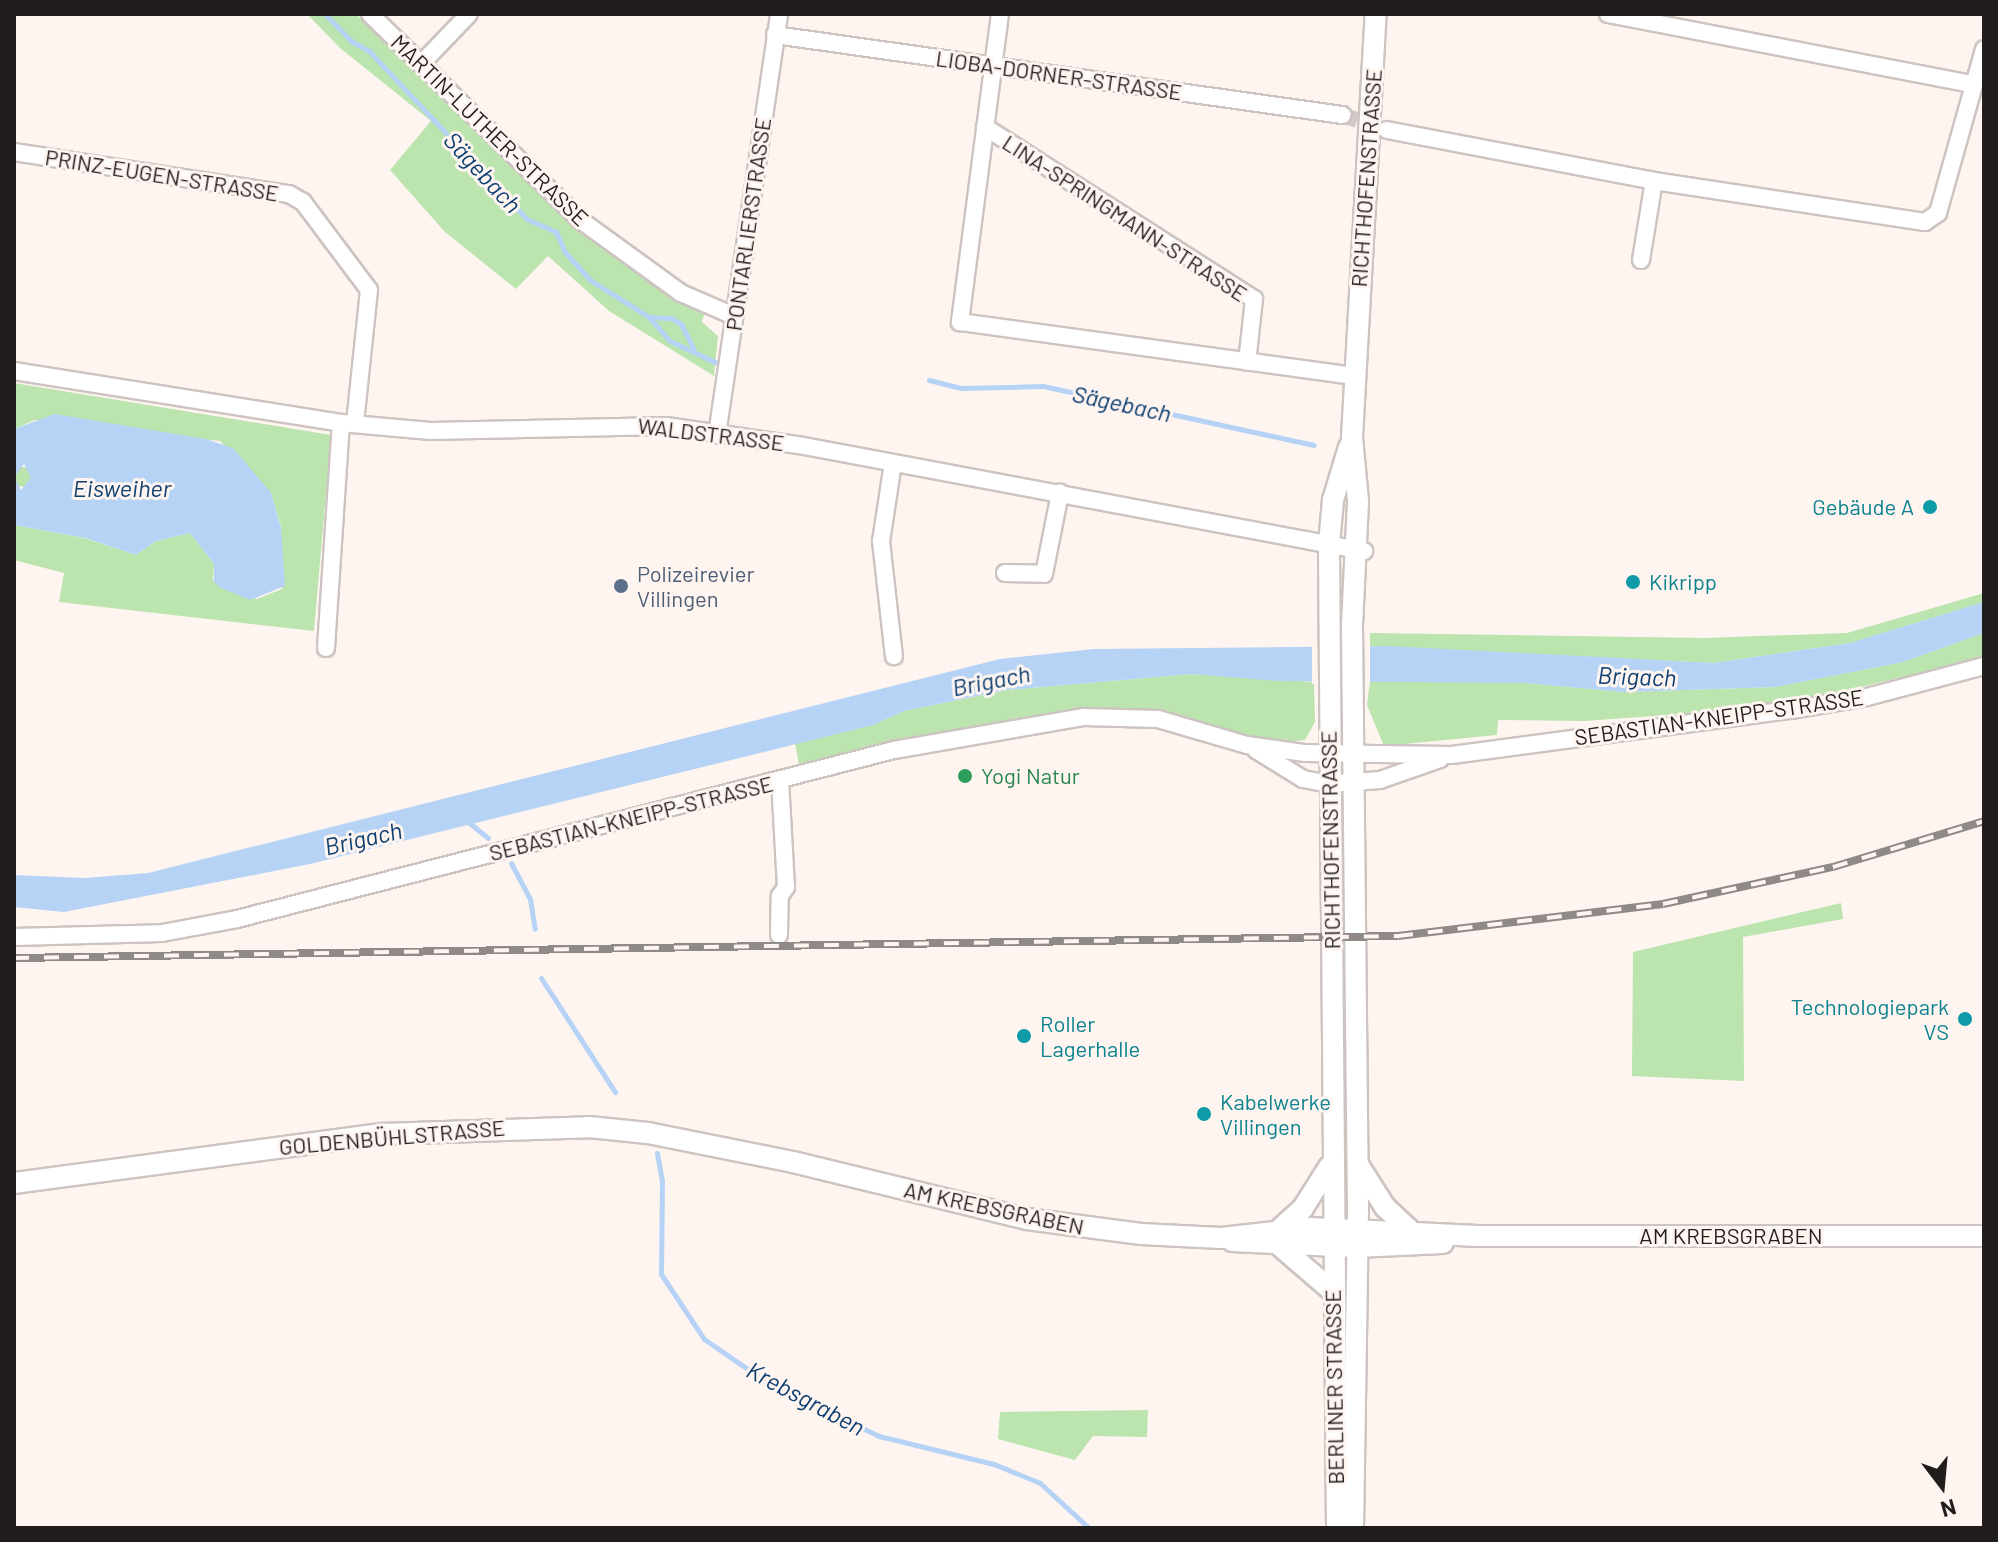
<!DOCTYPE html>
<html>
<head>
<meta charset="utf-8">
<style>
  body { margin:0 }
  #map { position:relative; width:1998px; height:1542px; overflow:hidden; background:#fef5f1; font-family:Barlow,sans-serif }
  div>[style] { position:absolute }
  .green>* { inset:0; background:#bbe4ae }
  .round { border-radius:50% }
  .water>* { inset:0; background:#b6d3f6 }
  .pier>* { inset:0; background:#fef5f1 }
  .stream>* { height:5px; margin:-2.5px; padding:0 2.5px; transform-origin:2.5px; border-radius:2.5px; background:#b6d3f6 }
  .minor-tunnel>* { height:16px; margin-top:-8px; transform-origin:0; background:repeating-linear-gradient(90deg,#d2cac6 0 16px,transparent 0 24px) }
  .roads { filter:drop-shadow(2px 0 #cdc4c1) drop-shadow(-2px 0 #cdc4c1) drop-shadow(0 2px #cdc4c1) drop-shadow(0 -2px #cdc4c1) }
  .minor>* { height:16px; margin:-8px; padding:0 8px; transform-origin:8px; border-radius:8px; background:#fff }
  .tertiary>* { height:20px; margin:-10px; padding:0 10px; transform-origin:10px; border-radius:10px; background:#fff }
  .rail>* { height:8px; margin-top:-4px; transform-origin:0; background:repeating-linear-gradient(90deg,#fef5f1 0 15px,#8f8987 0 30px); box-sizing:border-box; border-block:2px solid #8f8987 }
  .dots>* { width:22px; height:22px; translate:-50% -50%; box-sizing:border-box; border:4px solid #fef5f1; border-radius:50% }
  span { translate:-50% -50%; white-space:nowrap; text-align:center; line-height:1.15; -webkit-text-stroke:6px #fef5f1; paint-order:stroke }
  .street-label { font-size:22px; color:#201d1c }
  .culture-label { font-size:22px; color:#0d838f }
  .right { translate:-100% -50%; text-align:right }
  .left { translate:0 -50%; text-align:left }
  .service-label { font-size:22px; color:#4e5e75 }
  .leisure-label { font-size:22px; color:#27864d }
  .water-label { font-size:24px; color:#0e3f72; font-style:italic }
  .frame { position:absolute; inset:0; border:16px solid #201d1c; pointer-events:none }
  .north { position:absolute; left:1902px; top:1446px; width:80px; height:80px; -webkit-text-stroke:6px #fef5f1; paint-order:stroke; rotate:164deg; font-size:22px; font-weight:700; line-height:32px; text-align:center; color:#201d1c }
  .north::after { content:''; display:block; margin:auto; width:28px; height:36px; background:#201d1c; clip-path:polygon(50% 0,100% 100%,50% 72%,0 100%) }
</style>
</head>
<body>
<div id="map">
  <div class="green">
    <i style="clip-path:polygon(307px 14px,356px 14px,575px 225px,655px 285px,705px 312px,702px 322px,718px 336px,714px 376px,609px 311px,548px 256px,516px 289px,445px 232px,390px 170px,431px 121px,340px 48px)"></i>
    <i style="clip-path:polygon(14px 383px,331px 435px,314px 631px,59px 602px,64px 573px,14px 560px,14px 525px,84px 538px,136px 555px,156px 541px,190px 533px,214px 564px,213px 580px,221px 588px,257px 599px,282px 589px,281px 527px,271px 493px,220px 441px,35px 420px,14px 429px)"></i>
    <i class="round" style="left:13px;top:467px;width:20px;height:20px"></i>
    <i style="clip-path:polygon(1984px 593px,1984px 602px,1850px 643px,1714px 663px,1370px 646px,1370px 633px,1704px 638px,1847px 633px)"></i>
    <i style="clip-path:polygon(1984px 633px,1984px 656px,1969px 661px,1815px 698px,1708px 712px,1585px 721px,1498px 720px,1497px 735px,1384px 746px,1367px 705px,1370px 680px,1526px 683px,1623px 692px,1776px 687px,1903px 662px)"></i>
    <i style="clip-path:polygon(1191px 674px,1314px 682px,1315px 722px,1305px 740px,1247px 745px,1131px 717px,801px 774px,795px 744px,873px 725px,904px 711px,1008px 690px)"></i>
    <i style="clip-path:polygon(1841px 903px,1843px 919px,1743px 937px,1744px 1081px,1632px 1076px,1633px 952px)"></i>
    <i style="clip-path:polygon(1148px 1410px,1147px 1437px,1093px 1436px,1075px 1460px,998px 1439px,1000px 1412px)"></i>
  </div>
  <div class="water">
    <i style="clip-path:polygon(evenodd,55px 414px,206px 439px,233px 448px,271px 493px,281px 528px,285px 586px,250px 600px,221px 588px,214px 582px,214px 564px,190px 533px,156px 541px,136px 555px,85px 538px,14px 525px,14px 429px,55px 414px,24px 464px,31px 478px,21px 490px,14px 477px,24px 464px)"></i>
    <i style="clip-path:polygon(1984px 602px,1984px 633px,1903px 662px,1776px 687px,1623px 692px,1526px 683px,1279px 681px,1191px 674px,1007px 690px,904px 711px,873px 725px,310px 864px,64px 912px,14px 907px,14px 875px,85px 878px,148px 873px,1000px 659px,1094px 649px,1388px 646px,1714px 663px,1850px 643px)"></i>
  </div>
  <div class="pier">
    <i style="clip-path:polygon(1370px 642px,1370px 684px,1312px 684px,1312px 643px)"></i>
  </div>
  <div class="stream">
    <i style="left:325px;top:14px;width:37px;rotate:46deg"></i>
    <i style="left:351px;top:41px;width:21px;rotate:29deg"></i>
    <i style="left:369px;top:51px;width:231px;rotate:46.8deg"></i>
    <i style="left:527px;top:219px;width:32px;rotate:24deg"></i>
    <i style="left:556px;top:232px;width:22px;rotate:66deg"></i>
    <i style="left:565px;top:252px;width:38px;rotate:48deg"></i>
    <i style="left:590px;top:280px;width:70px;rotate:32.1deg"></i>
    <i style="left:649px;top:317px;width:32px;rotate:49deg"></i>
    <i style="left:670px;top:341px;width:50px;rotate:25deg"></i>
    <i style="left:649px;top:317px;width:22px;rotate:3deg"></i>
    <i style="left:671px;top:318px;width:12px;rotate:31deg"></i>
    <i style="left:681px;top:324px;width:27px;rotate:63deg"></i>
    <i style="left:929px;top:380px;width:34px;rotate:14deg"></i>
    <i style="left:962px;top:388px;width:81px;rotate:-1.4deg"></i>
    <i style="left:1043px;top:386px;width:277px;rotate:12.3deg"></i>
    <i style="left:467px;top:821px;width:27px;rotate:39deg"></i>
    <i style="left:511px;top:863px;width:41px;rotate:62.2deg"></i>
    <i style="left:530px;top:899px;width:30px;rotate:81deg"></i>
    <i style="left:541px;top:978px;width:136px;rotate:57deg"></i>
    <i style="left:657px;top:1153px;width:27px;rotate:80deg"></i>
    <i style="left:662px;top:1180px;width:94px;rotate:90.6deg"></i>
    <i style="left:661px;top:1274px;width:78px;rotate:56.5deg"></i>
    <i style="left:704px;top:1339px;width:74px;rotate:34.5deg"></i>
    <i style="left:765px;top:1381px;width:127px;rotate:25.8deg"></i>
    <i style="left:879px;top:1436px;width:118px;rotate:13.7deg"></i>
    <i style="left:994px;top:1464px;width:50px;rotate:22.4deg"></i>
    <i style="left:1040px;top:1483px;width:67px;rotate:42.6deg"></i>
  </div>
  <div class="minor-tunnel">
    <i style="left:1342px;top:115px;width:39px;rotate:18deg"></i>
  </div>
  <div class="roads">
    <div class="minor">
      <i style="left:370px;top:14px;width:293px;rotate:44.4deg"></i>
      <i style="left:579px;top:219px;width:126px;rotate:36deg"></i>
      <i style="left:681px;top:293px;width:58px;rotate:23.5deg"></i>
      <i style="left:1000px;top:14px;width:311px;rotate:97.4deg"></i>
      <i style="left:960px;top:322px;width:397px;rotate:7.8deg"></i>
      <i style="left:1608px;top:14px;width:372px;rotate:10.9deg"></i>
      <i style="left:775px;top:35px;width:573px;rotate:8.03deg"></i>
      <i style="left:421px;top:64px;width:69px;rotate:-46.2deg"></i>
      <i style="left:985px;top:127px;width:319px;rotate:32.6deg"></i>
      <i style="left:1254px;top:299px;width:63px;rotate:96.3deg"></i>
      <i style="left:1387px;top:130px;width:272px;rotate:10.8deg"></i>
      <i style="left:1654px;top:181px;width:274px;rotate:8.6deg"></i>
      <i style="left:1925px;top:222px;width:16px;rotate:-35deg"></i>
      <i style="left:1938px;top:213px;width:170px;rotate:-74.3deg"></i>
      <i style="left:14px;top:152px;width:278px;rotate:8.7deg"></i>
      <i style="left:289px;top:194px;width:16px;rotate:30deg"></i>
      <i style="left:303px;top:202px;width:110px;rotate:53.1deg"></i>
      <i style="left:369px;top:290px;width:134px;rotate:96deg"></i>
      <i style="left:1641px;top:260px;width:80px;rotate:-80.7deg"></i>
      <i style="left:14px;top:371px;width:331px;rotate:9deg"></i>
      <i style="left:341px;top:423px;width:90px;rotate:5.1deg"></i>
      <i style="left:431px;top:431px;width:235px;rotate:-1.2deg"></i>
      <i style="left:666px;top:426px;width:139px;rotate:8.2deg"></i>
      <i style="left:804px;top:446px;width:570px;rotate:10.62deg"></i>
      <i style="left:717px;top:435px;width:426px;rotate:-81.6deg"></i>
      <i style="left:893px;top:463px;width:79px;rotate:98.7deg"></i>
      <i style="left:881px;top:541px;width:116px;rotate:83.6deg"></i>
      <i style="left:1005px;top:573px;width:39px;rotate:1deg"></i>
      <i style="left:1044px;top:574px;width:83px;rotate:-78.8deg"></i>
      <i style="left:326px;top:648px;width:225px;rotate:-86.2deg"></i>
      <i style="left:1256px;top:750px;width:55px;rotate:31.7deg"></i>
      <i style="left:1303px;top:779px;width:26px;rotate:11deg"></i>
      <i style="left:1329px;top:784px;width:51px;rotate:-4.5deg"></i>
      <i style="left:1380px;top:780px;width:64px;rotate:-19.3deg"></i>
      <i style="left:779px;top:935px;width:39px;rotate:-89deg"></i>
      <i style="left:780px;top:896px;width:11px;rotate:-56deg"></i>
      <i style="left:786px;top:887px;width:107px;rotate:-93.2deg"></i>
      <i style="left:14px;top:937px;width:148px;rotate:-1.5deg"></i>
      <i style="left:162px;top:933px;width:76px;rotate:-10.6deg"></i>
      <i style="left:237px;top:919px;width:678px;rotate:-14.43deg"></i>
      <i style="left:894px;top:750px;width:193px;rotate:-9.9deg"></i>
      <i style="left:1084px;top:717px;width:74px;rotate:1.5deg"></i>
      <i style="left:1158px;top:719px;width:93px;rotate:16.3deg"></i>
      <i style="left:1247px;top:745px;width:59px;rotate:7.9deg"></i>
      <i style="left:1305px;top:753px;width:147px;rotate:0.8deg"></i>
      <i style="left:1452px;top:755px;width:342px;rotate:-7.6deg"></i>
      <i style="left:1791px;top:710px;width:77px;rotate:-9.7deg"></i>
      <i style="left:1867px;top:697px;width:121px;rotate:-14.8deg"></i>
    </div>
    <div class="tertiary">
      <i style="left:1359px;top:1166px;width:49px;rotate:57.6deg"></i>
      <i style="left:1385px;top:1207px;width:35px;rotate:43deg"></i>
      <i style="left:14px;top:1183px;width:372px;rotate:-7.6deg"></i>
      <i style="left:383px;top:1134px;width:206px;rotate:-1.9deg"></i>
      <i style="left:589px;top:1127px;width:59px;rotate:5.8deg"></i>
      <i style="left:648px;top:1133px;width:148px;rotate:11.3deg"></i>
      <i style="left:793px;top:1162px;width:241px;rotate:13.7deg"></i>
      <i style="left:1027px;top:1219px;width:115px;rotate:7.5deg"></i>
      <i style="left:1141px;top:1234px;width:80px;rotate:2.9deg"></i>
      <i style="left:1221px;top:1238px;width:90px;rotate:-6.4deg"></i>
      <i style="left:1310px;top:1228px;width:168px;rotate:2.7deg"></i>
      <i style="left:1478px;top:1236px;width:506px"></i>
      <i style="left:1280px;top:1229px;width:31px;rotate:-42deg"></i>
      <i style="left:1303px;top:1208px;width:49px;rotate:-57.6deg"></i>
      <i style="left:1232px;top:1241px;width:124px;rotate:2.8deg"></i>
      <i style="left:1356px;top:1247px;width:87px;rotate:-2.6deg"></i>
      <i style="left:1280px;top:1246px;width:67px;rotate:40.8deg"></i>
      <i style="left:1337px;top:1528px;width:984px;rotate:-90.47deg"></i>
      <i style="left:1329px;top:544px;width:44px;rotate:-84.8deg"></i>
      <i style="left:1333px;top:500px;width:55px;rotate:-73.2deg"></i>
      <i style="left:1353px;top:1528px;width:318px;rotate:-89.1deg"></i>
      <i style="left:1358px;top:1210px;width:585px;rotate:-90.59deg"></i>
      <i style="left:1352px;top:625px;width:124px;rotate:-87.2deg"></i>
      <i style="left:1358px;top:501px;width:64px;rotate:-95.4deg"></i>
      <i style="left:1352px;top:437px;width:424px;rotate:-86.8deg"></i>
    </div>
  </div>
  <div class="rail">
    <i style="left:14px;top:958px;width:1384px;rotate:-0.91deg"></i>
    <i style="left:1398px;top:936px;width:267px;rotate:-6.9deg"></i>
    <i style="left:1663px;top:904px;width:174px;rotate:-12.3deg"></i>
    <i style="left:1833px;top:867px;width:158px;rotate:-16.9deg"></i>
  </div>
  <div class="dots">
    <i style="left:1930px;top:507px;background:#0f9aa8"></i>
    <i style="left:1633px;top:582px;background:#0f9aa8"></i>
    <i style="left:621px;top:586px;background:#5c6f8a"></i>
    <i style="left:965px;top:776px;background:#2e9e5b"></i>
    <i style="left:1965px;top:1019px;background:#0f9aa8"></i>
    <i style="left:1024px;top:1036px;background:#0f9aa8"></i>
    <i style="left:1204px;top:1114px;background:#0f9aa8"></i>
  </div>
  <div class="street-label">
    <span style="left:1059px;top:75px;rotate:8deg">LIOBA-DORNER-STRASSE</span>
    <span style="left:490px;top:130px;rotate:44deg">MARTIN-LUTHER-STRASSE</span>
    <span style="left:162px;top:175px;rotate:9deg">PRINZ-EUGEN-STRASSE</span>
    <span style="left:1366px;top:178px;rotate:-86deg">RICHTHOFENSTRASSE</span>
    <span style="left:1125px;top:218px;rotate:33deg">LINA-SPRINGMANN-STRASSE</span>
    <span style="left:748px;top:224px;rotate:-82deg">PONTARLIERSTRASSE</span>
    <span style="left:711px;top:434px;rotate:7deg">WALDSTRASSE</span>
    <span style="left:1719px;top:717px;rotate:-8deg">SEBASTIAN-KNEIPP-STRASSE</span>
    <span style="left:631px;top:818px;rotate:-14deg">SEBASTIAN-KNEIPP-STRASSE</span>
    <span style="left:1330px;top:840px;rotate:-91deg">RICHTHOFENSTRASSE</span>
    <span style="left:392px;top:1137px;rotate:-5deg">GOLDENBÜHLSTRASSE</span>
    <span style="left:994px;top:1208px;rotate:12deg">AM KREBSGRABEN</span>
    <span style="left:1731px;top:1236px">AM KREBSGRABEN</span>
    <span style="left:1334px;top:1387px;rotate:-91deg">BERLINER STRASSE</span>
  </div>
  <div class="culture-label">
    <span class="right" style="left:1914px;top:507px">Gebäude A</span>
    <span class="left" style="left:1649px;top:582px">Kikripp</span>
    <span class="right" style="left:1949px;top:1019px">Technologiepark<br>VS</span>
    <span class="left" style="left:1040px;top:1036px">Roller<br>Lagerhalle</span>
    <span class="left" style="left:1220px;top:1114px">Kabelwerke<br>Villingen</span>
  </div>
  <div class="service-label">
    <span class="left" style="left:637px;top:586px">Polizeirevier<br>Villingen</span>
  </div>
  <div class="leisure-label">
    <span class="left" style="left:981px;top:776px">Yogi Natur</span>
  </div>
  <div class="water-label">
    <span style="left:483px;top:172px;rotate:47deg">Sägebach</span>
    <span style="left:1122px;top:403px;rotate:12deg">Sägebach</span>
    <span style="left:122px;top:488px">Eisweiher</span>
    <span style="left:1637px;top:676px;rotate:2deg">Brigach</span>
    <span style="left:991px;top:680px;rotate:-11deg">Brigach</span>
    <span style="left:363px;top:838px;rotate:-13deg">Brigach</span>
    <span style="left:806px;top:1398px;rotate:28deg">Krebsgraben</span>
  </div>
  <div class="frame"></div>
  <div class="north">N</div>
</div>
</body>
</html>
